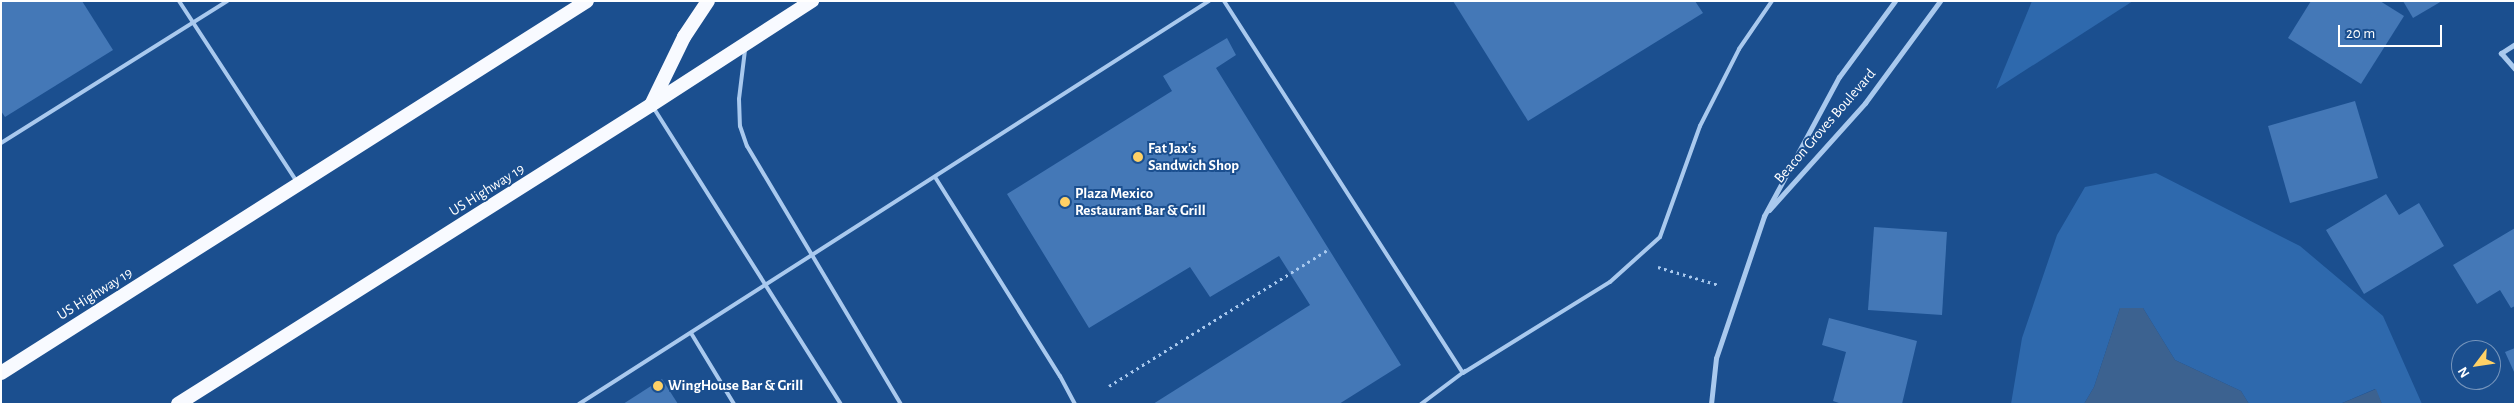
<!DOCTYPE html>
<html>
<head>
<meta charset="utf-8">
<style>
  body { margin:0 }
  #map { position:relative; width:2516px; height:405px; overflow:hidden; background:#1b4f8f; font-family:"Alegreya Sans",sans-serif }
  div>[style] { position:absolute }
  .green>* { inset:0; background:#2e69ad }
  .water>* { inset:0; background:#3c6290 }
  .building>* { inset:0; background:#4478b7 }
  .path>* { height:3px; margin-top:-1.5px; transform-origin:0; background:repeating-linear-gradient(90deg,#a9c9ee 0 2.5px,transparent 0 6.5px) }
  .service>* { height:4px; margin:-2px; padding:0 2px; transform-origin:2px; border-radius:2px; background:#a9c9ee }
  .minor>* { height:5px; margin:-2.5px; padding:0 2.5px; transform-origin:2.5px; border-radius:2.5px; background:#a9c9ee }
  .trunk>* { height:14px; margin:-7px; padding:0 7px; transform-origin:7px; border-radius:7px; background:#f8faff }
  .dots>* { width:14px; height:14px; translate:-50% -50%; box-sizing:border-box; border:2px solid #1b4f8f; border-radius:50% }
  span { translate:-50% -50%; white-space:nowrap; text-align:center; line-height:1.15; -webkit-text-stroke:4px #1b4f8f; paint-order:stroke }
  .street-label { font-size:15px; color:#fff }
  .poi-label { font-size:15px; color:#fff; font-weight:700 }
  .left { translate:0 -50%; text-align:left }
  .frame { position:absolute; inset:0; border:2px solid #fff; pointer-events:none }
  .north { position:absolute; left:2451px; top:340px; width:50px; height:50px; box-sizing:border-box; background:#1b4f8f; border:1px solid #7695bc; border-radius:50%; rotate:239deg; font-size:14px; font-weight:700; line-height:20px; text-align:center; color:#fff }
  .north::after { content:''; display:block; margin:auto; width:18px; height:22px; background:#ffd166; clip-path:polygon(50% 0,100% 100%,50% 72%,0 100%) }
  .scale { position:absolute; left:2338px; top:25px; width:104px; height:22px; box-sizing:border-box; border:2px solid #fff; border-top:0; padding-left:6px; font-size:15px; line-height:18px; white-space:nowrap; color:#fff; -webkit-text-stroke:4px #1b4f8f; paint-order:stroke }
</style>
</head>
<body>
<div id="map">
  <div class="green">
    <i style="clip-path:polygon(2032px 1px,2133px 1px,1996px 89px)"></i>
    <i style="clip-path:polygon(2156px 173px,2300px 246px,2383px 316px,2422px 404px,2382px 404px,2375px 389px,2340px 404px,2249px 404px,2241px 391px,2175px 360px,2143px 308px,2120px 308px,2094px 387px,2084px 404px,2011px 404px,2022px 338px,2057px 235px,2085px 187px)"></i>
  </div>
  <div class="water">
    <i style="clip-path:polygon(2120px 308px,2143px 308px,2175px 360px,2241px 391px,2249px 404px,2084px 404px,2094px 387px)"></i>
    <i style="clip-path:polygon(2376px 389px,2382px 404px,2340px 404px)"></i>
  </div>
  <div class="building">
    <i style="clip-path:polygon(1px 1px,82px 1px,113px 50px,5px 117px,1px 111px)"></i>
    <i style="clip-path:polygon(1453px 1px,1695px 1px,1703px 13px,1528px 121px)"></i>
    <i style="clip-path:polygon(2311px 1px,2380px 1px,2404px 16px,2361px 84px,2288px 38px)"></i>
    <i style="clip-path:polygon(2403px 1px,2442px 1px,2413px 18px)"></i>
    <i style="clip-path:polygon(1227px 38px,1236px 55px,1216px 68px,1401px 365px,1339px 404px,1153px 404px,1310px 305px,1279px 256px,1210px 297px,1190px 267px,1089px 328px,1007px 194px,1172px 91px,1163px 76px)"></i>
    <i style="clip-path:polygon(2355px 101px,2378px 178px,2290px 203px,2268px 126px)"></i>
    <i style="clip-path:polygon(2386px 194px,2399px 215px,2419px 203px,2444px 246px,2364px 294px,2326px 230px)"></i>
    <i style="clip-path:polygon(1874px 227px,1947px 232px,1942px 315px,1868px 310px)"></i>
    <i style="clip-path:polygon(2515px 228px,2515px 306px,2511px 308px,2500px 290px,2477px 304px,2453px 265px)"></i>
    <i style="clip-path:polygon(1829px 318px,1917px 341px,1902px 404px,1842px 404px,1833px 401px,1846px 352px,1822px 345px)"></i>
    <i style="clip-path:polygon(2515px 348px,2515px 374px,2505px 352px)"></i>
    <i style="clip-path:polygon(662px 379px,678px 404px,623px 404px)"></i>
  </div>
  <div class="path">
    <i style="left:1658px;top:267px;width:64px;rotate:16.4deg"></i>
    <i style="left:1109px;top:386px;width:259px;rotate:-31.9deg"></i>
  </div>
  <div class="service">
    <i style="left:179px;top:1px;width:216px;rotate:56.9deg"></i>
    <i style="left:1224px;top:1px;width:442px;rotate:57.3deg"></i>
    <i style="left:1463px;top:373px;width:173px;rotate:-31.8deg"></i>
    <i style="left:1610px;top:282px;width:67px;rotate:-42deg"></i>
    <i style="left:1660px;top:237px;width:118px;rotate:-70.2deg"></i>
    <i style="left:1700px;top:126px;width:86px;rotate:-63.1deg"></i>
    <i style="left:1739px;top:49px;width:58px;rotate:-55.5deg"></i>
    <i style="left:745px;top:50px;width:49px;rotate:97deg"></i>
    <i style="left:739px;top:99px;width:27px;rotate:88deg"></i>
    <i style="left:740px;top:126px;width:21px;rotate:71deg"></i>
    <i style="left:747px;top:146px;width:300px;rotate:59.2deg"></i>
    <i style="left:653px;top:107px;width:352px;rotate:57.7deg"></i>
    <i style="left:1px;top:143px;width:267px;rotate:-32.1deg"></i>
    <i style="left:935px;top:177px;width:235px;rotate:57.9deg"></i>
    <i style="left:1060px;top:376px;width:32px;rotate:62deg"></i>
    <i style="left:691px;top:333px;width:83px;rotate:58.8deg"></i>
    <i style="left:579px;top:404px;width:748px;rotate:-32.61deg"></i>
    <i style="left:1421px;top:404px;width:55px;rotate:-36.9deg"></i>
  </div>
  <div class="minor">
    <i style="left:2515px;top:44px;width:17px;rotate:147deg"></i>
    <i style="left:2501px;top:53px;width:21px;rotate:49deg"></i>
    <i style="left:1769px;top:210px;width:144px;rotate:-48.1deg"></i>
    <i style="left:1865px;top:103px;width:127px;rotate:-53.7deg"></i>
    <i style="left:1711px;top:404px;width:46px;rotate:-83.8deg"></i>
    <i style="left:1716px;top:358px;width:150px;rotate:-71.3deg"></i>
    <i style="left:1764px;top:216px;width:158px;rotate:-61.7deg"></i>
    <i style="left:1839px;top:77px;width:94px;rotate:-53.6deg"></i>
  </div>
  <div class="trunk">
    <i style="left:651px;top:105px;width:76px;rotate:-64.1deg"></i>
    <i style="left:684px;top:37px;width:43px;rotate:-56.3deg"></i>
    <i style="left:1px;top:373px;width:694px;rotate:-32.41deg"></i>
    <i style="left:178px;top:404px;width:560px;rotate:-32.3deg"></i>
    <i style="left:651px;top:105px;width:192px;rotate:-32.9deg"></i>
  </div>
  <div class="dots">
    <i style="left:1138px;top:157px;background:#ffd166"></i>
    <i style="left:1065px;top:202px;background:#ffd166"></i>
    <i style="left:658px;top:386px;background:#ffd166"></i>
  </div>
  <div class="street-label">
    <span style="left:1825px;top:126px;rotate:-49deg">Beacon Groves Boulevard</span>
    <span style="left:487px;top:190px;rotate:-32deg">US Highway 19</span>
    <span style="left:95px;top:294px;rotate:-32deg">US Highway 19</span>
  </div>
  <div class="poi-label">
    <span class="left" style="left:1148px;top:157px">Fat Jax's<br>Sandwich Shop</span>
    <span class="left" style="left:1075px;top:202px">Plaza Mexico<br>Restaurant Bar &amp; Grill</span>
    <span class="left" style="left:668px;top:386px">WingHouse Bar &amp; Grill</span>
  </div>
  <div class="frame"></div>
  <div class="north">N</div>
  <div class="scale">20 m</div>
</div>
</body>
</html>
